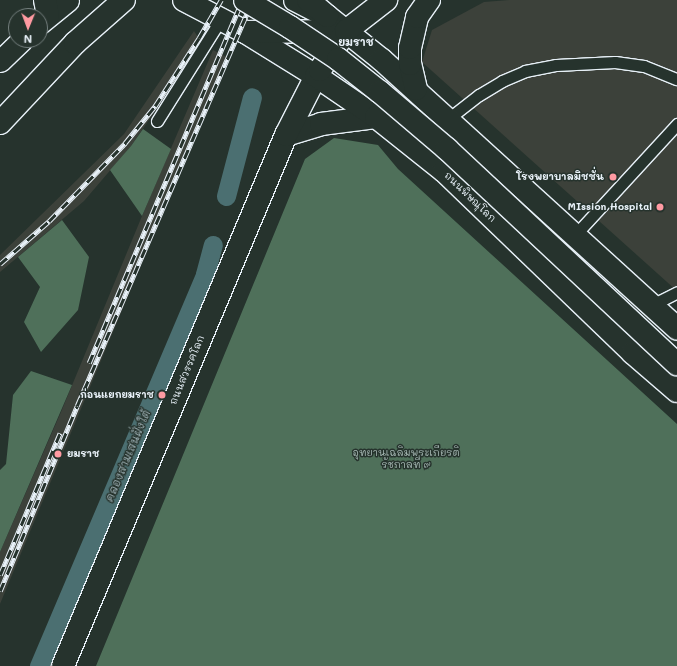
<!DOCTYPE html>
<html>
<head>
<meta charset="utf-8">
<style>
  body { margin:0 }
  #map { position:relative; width:677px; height:666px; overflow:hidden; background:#26332d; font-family:Mali,"Playpen Sans Thai",sans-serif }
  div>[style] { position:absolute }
  .built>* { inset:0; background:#3c413a }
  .green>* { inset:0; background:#4f705a }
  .canal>* { height:19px; margin:-9.5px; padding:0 9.5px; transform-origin:9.5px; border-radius:9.5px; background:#4b6f71 }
  .roads { filter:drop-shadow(1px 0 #e8f1f8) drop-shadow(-1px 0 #e8f1f8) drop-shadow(0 1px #e8f1f8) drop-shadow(0 -1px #e8f1f8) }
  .service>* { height:11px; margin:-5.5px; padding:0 5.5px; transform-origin:5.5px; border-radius:5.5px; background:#26332d }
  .minor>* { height:21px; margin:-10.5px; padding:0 10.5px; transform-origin:10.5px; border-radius:10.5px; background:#26332d }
  .tertiary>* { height:22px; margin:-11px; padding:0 11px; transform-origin:11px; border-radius:11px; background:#26332d }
  .primary>* { height:22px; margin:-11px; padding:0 11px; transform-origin:11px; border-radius:11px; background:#26332d }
  .motorway>* { height:22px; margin:-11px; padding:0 11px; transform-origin:11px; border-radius:11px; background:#26332d }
  .rail>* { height:4.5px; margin-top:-2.25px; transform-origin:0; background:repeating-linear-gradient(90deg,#26332d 0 9px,#e8f1f8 0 18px); box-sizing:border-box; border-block:1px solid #e8f1f8 }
  .bridges { filter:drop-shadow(1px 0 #e8f1f8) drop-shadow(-1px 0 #e8f1f8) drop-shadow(0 1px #e8f1f8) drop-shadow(0 -1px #e8f1f8) }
  .primary-bridge>* { height:22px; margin:-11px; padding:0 11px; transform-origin:11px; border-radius:11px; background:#26332d }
  .dots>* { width:11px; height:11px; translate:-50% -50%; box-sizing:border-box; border:2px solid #26332d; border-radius:50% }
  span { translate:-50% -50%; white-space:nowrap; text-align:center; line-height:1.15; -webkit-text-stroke:3px #26332d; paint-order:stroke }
  .poi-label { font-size:10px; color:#e8f1f8; font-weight:700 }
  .right { translate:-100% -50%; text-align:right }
  .left { translate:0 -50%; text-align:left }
  .street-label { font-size:10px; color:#e8f1f8 }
  .park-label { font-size:10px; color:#abbdb9 }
  .neighbourhood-label { font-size:11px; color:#e8f1f8; font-weight:700 }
  .water-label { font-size:11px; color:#a9bdc2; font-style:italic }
  .north { position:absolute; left:8px; top:8px; width:40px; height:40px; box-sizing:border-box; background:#26332d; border:1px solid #747f7e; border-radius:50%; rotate:181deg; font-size:11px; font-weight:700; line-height:16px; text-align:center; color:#e8f1f8 }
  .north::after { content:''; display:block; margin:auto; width:14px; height:18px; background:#ff9aa2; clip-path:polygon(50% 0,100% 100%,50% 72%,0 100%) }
</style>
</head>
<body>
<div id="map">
  <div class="built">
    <i style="clip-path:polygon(509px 0,677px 0,677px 291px,422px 62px,432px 30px,484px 2px)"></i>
    <i style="clip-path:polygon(194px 31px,202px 43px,131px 146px,84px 201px,0 272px,0 255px,124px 134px)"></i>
    <i style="clip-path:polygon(213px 50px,227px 57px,0 604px,0 552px,61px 412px,142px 216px)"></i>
  </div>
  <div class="green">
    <i style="clip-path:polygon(143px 129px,171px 149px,142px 216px,110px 170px,131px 146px)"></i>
    <i style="clip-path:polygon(334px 138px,378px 145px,398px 169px,677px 424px,677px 666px,96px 666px,305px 159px)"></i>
    <i style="clip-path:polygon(62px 220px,89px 257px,78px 310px,41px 352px,24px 322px,40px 287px,18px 257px)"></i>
    <i style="clip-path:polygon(31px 371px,72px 385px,0 552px,0 470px,6px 464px,13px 395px)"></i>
  </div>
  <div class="canal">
    <i style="left:226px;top:196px;width:102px;rotate:-75.3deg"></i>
    <i style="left:39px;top:666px;width:426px;rotate:-67deg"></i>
    <i style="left:205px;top:274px;width:30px;rotate:-75deg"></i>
  </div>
  <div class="roads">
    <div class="service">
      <i style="left:448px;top:119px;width:39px;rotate:-38deg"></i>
      <i style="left:479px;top:95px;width:27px;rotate:-31deg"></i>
      <i style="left:502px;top:81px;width:25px;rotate:-23deg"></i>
      <i style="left:525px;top:71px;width:32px;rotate:-11deg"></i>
      <i style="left:556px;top:65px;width:59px;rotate:-2.9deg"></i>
      <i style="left:615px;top:62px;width:29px;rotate:8deg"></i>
      <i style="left:644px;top:66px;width:35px;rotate:22deg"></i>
      <i style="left:157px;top:121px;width:120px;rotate:-57.9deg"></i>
      <i style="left:575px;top:235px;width:151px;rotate:-47.4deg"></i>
      <i style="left:652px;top:305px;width:28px;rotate:-27deg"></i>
    </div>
    <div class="minor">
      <i style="left:40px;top:23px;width:36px;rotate:-39deg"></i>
      <i style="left:0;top:61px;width:30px;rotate:-44deg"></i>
    </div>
    <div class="tertiary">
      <i style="left:286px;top:135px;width:37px;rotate:-17deg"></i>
      <i style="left:321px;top:124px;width:55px;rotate:-7.3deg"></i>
      <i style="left:63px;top:666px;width:576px;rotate:-67.22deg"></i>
      <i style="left:286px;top:135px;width:66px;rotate:-63deg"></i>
    </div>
    <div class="primary">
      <i style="left:45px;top:0;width:15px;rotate:79deg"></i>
      <i style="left:184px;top:0;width:69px;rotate:27.7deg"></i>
      <i style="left:245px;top:32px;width:84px;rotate:31.8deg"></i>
      <i style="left:316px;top:76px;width:73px;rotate:34.3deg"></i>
      <i style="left:376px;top:117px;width:87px;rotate:38.5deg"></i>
      <i style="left:444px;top:171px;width:262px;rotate:43.9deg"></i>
      <i style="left:633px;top:353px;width:58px;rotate:40.8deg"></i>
      <i style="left:295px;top:0;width:36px;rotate:27deg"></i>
      <i style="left:327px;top:16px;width:70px;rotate:38.7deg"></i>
      <i style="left:382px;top:60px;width:399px;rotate:42.3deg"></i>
      <i style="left:245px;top:32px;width:101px;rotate:-0.6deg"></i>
      <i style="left:320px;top:70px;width:47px;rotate:-56.3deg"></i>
      <i style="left:346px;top:31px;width:51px;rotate:-37.8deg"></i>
      <i style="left:416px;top:89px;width:26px;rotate:-103deg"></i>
      <i style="left:410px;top:64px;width:16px;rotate:-90deg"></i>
      <i style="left:410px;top:48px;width:32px;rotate:-77deg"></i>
      <i style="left:417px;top:17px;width:21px;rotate:-55deg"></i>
    </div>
    <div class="motorway">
      <i style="left:308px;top:0;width:25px;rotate:40deg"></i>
      <i style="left:0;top:123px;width:110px;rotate:-46.8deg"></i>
      <i style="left:75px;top:43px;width:65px;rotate:-41.3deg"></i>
    </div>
  </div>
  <div class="rail">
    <i style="left:0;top:264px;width:65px;rotate:-41.3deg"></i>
    <i style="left:49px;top:221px;width:109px;rotate:-45.7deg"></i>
    <i style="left:125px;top:143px;width:48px;rotate:-51deg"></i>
    <i style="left:155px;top:106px;width:81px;rotate:-57.1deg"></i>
    <i style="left:199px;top:38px;width:44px;rotate:-59.9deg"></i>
    <i style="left:89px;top:363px;width:394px;rotate:-67.1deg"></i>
    <i style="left:0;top:575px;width:154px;rotate:-67.1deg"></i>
    <i style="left:0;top:591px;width:200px;rotate:-67.4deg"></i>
    <i style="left:77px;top:406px;width:443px;rotate:-66.6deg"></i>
  </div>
  <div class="bridges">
    <div class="primary-bridge">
      <i style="left:245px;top:0;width:52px;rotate:31deg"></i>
      <i style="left:290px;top:27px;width:58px;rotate:33.7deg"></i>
      <i style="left:338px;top:59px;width:53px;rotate:38.2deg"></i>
      <i style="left:380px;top:92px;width:88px;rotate:40.4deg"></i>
      <i style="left:447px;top:149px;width:315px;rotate:43.1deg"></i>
    </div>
  </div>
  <div class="dots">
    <i style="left:613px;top:177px;background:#ff9aa2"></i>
    <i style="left:660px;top:207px;background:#ff9aa2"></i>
    <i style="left:162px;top:395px;background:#ff9aa2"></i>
    <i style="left:58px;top:454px;background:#ff9aa2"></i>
  </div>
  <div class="poi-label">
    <span class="right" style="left:604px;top:177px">โรงพยาบาลมิชชั่น</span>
    <span class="right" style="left:652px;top:207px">MIssion Hospital</span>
    <span class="right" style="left:154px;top:395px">ก่อนแยกยมราช</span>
    <span class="left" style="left:67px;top:454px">ยมราช</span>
  </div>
  <div class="street-label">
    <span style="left:470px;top:197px;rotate:44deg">ถนนพิษณุโลก</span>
    <span style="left:187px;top:370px;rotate:-67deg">ถนนสวรรคโลก</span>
  </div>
  <div class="park-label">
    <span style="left:406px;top:458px">อุทยานเฉลิมพระเกียรติ<br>รัชกาลที่ ๙</span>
  </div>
  <div class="neighbourhood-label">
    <span style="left:356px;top:42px">ยมราช</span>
  </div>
  <div class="water-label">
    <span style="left:128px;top:456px;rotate:-67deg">คลองสามเสนฝั่งใต้</span>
  </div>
  <div class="north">N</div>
</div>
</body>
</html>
